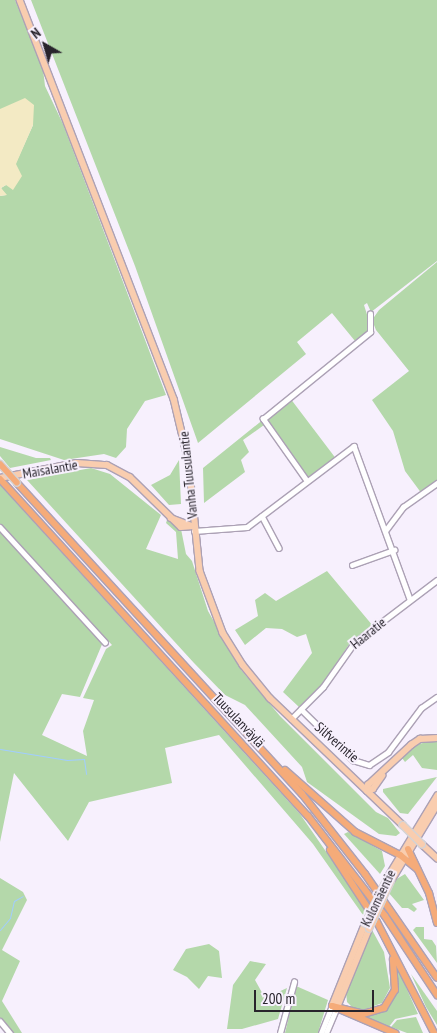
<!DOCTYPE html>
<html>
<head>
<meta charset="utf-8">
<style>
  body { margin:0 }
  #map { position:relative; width:437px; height:1033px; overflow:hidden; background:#f7f0fd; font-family:"PT Sans Narrow",sans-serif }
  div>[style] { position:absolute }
  .green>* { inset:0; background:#b4d8aa }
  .sand>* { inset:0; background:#f3eac4 }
  .stream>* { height:1px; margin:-0.5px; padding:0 0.5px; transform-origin:0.5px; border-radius:0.5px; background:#a1cdff }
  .roads { filter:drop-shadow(1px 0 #aca1b5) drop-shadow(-1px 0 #aca1b5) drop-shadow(0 1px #aca1b5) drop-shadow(0 -1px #aca1b5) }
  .minor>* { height:4.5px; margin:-2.25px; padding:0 2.25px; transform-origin:2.25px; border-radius:2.25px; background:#fff }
  .major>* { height:5.5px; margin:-2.75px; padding:0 2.75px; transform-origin:2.75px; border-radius:2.75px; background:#f9cdaf }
  .highway>* { height:6px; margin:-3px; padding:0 3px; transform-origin:3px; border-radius:3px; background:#f5ab79 }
  .bridges { filter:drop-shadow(1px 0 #d4d3d5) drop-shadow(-1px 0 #d4d3d5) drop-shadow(0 1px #d4d3d5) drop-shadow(0 -1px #d4d3d5) }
  .major-bridge>* { height:5.5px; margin:-2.75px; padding:0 2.75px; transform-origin:2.75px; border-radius:2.75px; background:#f9cdaf }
  .highway-bridge>* { height:6px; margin:-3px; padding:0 3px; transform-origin:3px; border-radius:3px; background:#f5ab79 }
  span { translate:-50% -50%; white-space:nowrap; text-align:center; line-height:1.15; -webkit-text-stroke:4px #f7f0fd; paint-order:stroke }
  .street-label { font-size:14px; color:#28242c }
  .north { position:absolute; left:20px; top:20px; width:50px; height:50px; -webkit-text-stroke:4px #f7f0fd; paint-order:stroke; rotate:322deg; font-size:14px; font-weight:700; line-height:20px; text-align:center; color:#28242c }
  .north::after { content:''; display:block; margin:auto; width:18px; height:22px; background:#28242c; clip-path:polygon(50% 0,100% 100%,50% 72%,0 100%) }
  .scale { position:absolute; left:254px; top:990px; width:120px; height:22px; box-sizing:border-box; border:2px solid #28242c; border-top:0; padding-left:6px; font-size:15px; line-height:18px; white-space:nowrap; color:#28242c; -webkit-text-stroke:4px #f7f0fd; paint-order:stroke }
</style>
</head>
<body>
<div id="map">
  <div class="green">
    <i style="clip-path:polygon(0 0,15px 0,43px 69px,45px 86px,63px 124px,166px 395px,145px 401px,127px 429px,126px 447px,116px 458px,104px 454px,64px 460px,0 439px,0 196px,6px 195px,1px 188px,6px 185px,33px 125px,0 109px)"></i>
    <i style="clip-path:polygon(31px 0,437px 0,437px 261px,375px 309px,371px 312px,367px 303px,364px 305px,370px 324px,367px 332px,355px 341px,332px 313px,297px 342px,306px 354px,198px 443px,135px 266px)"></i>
    <i style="clip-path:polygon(437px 262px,437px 484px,422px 494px,405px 471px,393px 431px,372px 400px,409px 371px,376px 330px,372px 320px,379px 310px)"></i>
    <i style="clip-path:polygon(290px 398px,337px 460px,306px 483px,264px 425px,243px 440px,249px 452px,241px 460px,245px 472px,204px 503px,203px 468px)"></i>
    <i style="clip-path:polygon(0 447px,36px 458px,50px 458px,51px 460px,10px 468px,0 456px)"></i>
    <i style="clip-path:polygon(179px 460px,181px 504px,169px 505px,151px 485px,170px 475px)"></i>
    <i style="clip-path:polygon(91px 468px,110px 474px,161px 515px,146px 549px,178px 559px,176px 532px,166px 523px,167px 520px,181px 529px,186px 554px,192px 561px,208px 611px,242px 671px,280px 716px,376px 812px,388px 818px,400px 833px,396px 836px,379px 834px,307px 782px,302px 767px,245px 705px,225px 695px,194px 663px,27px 480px)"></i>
    <i style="clip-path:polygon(0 485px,300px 814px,365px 908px,363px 915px,313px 844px,219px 735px,165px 748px,172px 783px,89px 802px,68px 841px,14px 773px,0 842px,0 529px,103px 642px,80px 697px,62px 694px,42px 735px,87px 756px,83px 731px,94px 700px,83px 698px,106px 649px,112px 645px,0 525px)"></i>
    <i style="clip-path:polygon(327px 571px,373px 626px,350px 643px,322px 685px,299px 707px,283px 692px,312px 653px,306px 634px,297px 637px,282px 629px,266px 628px,245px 645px,235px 630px,258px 616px,255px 600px,265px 593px,276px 601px)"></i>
    <i style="clip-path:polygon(433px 740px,437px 740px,437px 770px,422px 768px,413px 755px,405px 762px,402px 758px,416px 745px)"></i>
    <i style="clip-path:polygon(437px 777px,408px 814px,400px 813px,383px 792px,383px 789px)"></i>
    <i style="clip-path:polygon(348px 832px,382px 851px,385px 866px,380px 874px,344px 834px)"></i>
    <i style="clip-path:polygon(405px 874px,424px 900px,412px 904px,417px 909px,414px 912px,408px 908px,402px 908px,388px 892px,395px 880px)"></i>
    <i style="clip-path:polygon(0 878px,23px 892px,27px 900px,2px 950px,20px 961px,2px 1001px,22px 1033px,12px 1033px,0 1019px)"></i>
    <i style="clip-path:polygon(416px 927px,424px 927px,424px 939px,432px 940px,436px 946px,437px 963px,413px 930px)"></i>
    <i style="clip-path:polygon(371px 928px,384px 952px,390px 988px,382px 1003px,363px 1010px,353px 1008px,347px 1002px,346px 992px)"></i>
    <i style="clip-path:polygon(209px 944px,219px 951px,222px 978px,208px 976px,199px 989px,187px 977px,173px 970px,186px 949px)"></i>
    <i style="clip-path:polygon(250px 961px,266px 964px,255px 980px,265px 998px,287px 988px,278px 1019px,242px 1029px,227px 1029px,233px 985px)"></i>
    <i style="clip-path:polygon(396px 965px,418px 1014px,395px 1019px,388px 1028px,361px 1016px,382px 1011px,394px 998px)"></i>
    <i style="clip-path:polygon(411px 974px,437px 1011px,437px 1025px,426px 1007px)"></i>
    <i style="clip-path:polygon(296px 986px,328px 1000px,318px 1033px,285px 1033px)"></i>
    <i style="clip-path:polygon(416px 1017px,423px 1033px,407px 1033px,391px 1027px,397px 1020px)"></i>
  </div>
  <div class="sand">
    <i style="clip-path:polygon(25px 98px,34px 105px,33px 125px,16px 164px,22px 176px,13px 190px,6px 185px,1px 188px,7px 195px,0 196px,0 109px)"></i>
  </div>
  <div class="stream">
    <i style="left:0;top:749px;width:68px;rotate:9.3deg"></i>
    <i style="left:67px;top:760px;width:17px;rotate:-3deg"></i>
    <i style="left:84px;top:759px;width:15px;rotate:82deg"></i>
    <i style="left:0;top:930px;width:16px;rotate:-50deg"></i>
    <i style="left:10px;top:918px;width:17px;rotate:-77deg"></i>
    <i style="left:14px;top:901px;width:10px;rotate:-29deg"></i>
  </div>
  <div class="roads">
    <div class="minor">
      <i style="left:306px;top:480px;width:75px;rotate:-125.2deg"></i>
      <i style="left:263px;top:419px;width:138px;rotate:-39.1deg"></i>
      <i style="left:370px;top:332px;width:18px;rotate:-90deg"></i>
      <i style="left:262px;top:516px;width:36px;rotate:62deg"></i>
      <i style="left:0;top:527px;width:156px;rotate:47.6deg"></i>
      <i style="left:194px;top:531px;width:53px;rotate:-4.3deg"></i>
      <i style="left:247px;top:527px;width:134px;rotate:-37.1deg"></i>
      <i style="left:354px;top:446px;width:163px;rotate:69.9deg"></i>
      <i style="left:385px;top:531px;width:30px;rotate:-53deg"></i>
      <i style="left:403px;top:507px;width:42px;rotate:-35.2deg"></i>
      <i style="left:352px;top:565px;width:45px;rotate:-19.7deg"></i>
      <i style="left:301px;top:709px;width:73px;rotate:44.4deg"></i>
      <i style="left:353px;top:760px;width:17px;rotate:17deg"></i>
      <i style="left:369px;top:765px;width:23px;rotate:-34deg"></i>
      <i style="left:388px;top:752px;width:55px;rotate:-53.1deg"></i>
      <i style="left:421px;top:708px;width:19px;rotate:-35deg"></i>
      <i style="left:291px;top:719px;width:45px;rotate:-45deg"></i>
      <i style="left:323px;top:687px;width:54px;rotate:-54.8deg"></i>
      <i style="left:354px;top:643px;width:104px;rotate:-37.2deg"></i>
      <i style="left:0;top:1021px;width:16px;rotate:50deg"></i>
      <i style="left:280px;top:1033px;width:53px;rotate:-74.6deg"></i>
      <i style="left:321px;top:1033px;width:29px;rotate:-68deg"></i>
      <i style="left:326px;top:1033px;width:25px;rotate:-67deg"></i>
    </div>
    <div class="major">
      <i style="left:20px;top:0;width:428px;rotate:68.9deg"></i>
      <i style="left:174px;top:399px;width:65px;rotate:76.6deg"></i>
      <i style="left:189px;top:462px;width:110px;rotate:84.2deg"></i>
      <i style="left:200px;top:571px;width:66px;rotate:69.6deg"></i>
      <i style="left:223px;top:633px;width:38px;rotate:58deg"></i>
      <i style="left:243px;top:665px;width:43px;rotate:50.7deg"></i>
      <i style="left:270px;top:698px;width:184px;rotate:43.7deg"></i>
      <i style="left:0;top:478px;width:78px;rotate:-11deg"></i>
      <i style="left:77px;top:463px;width:30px;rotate:4deg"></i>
      <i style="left:107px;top:465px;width:26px;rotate:28deg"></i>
      <i style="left:130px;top:477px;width:71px;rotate:44.4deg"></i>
      <i style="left:181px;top:527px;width:12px;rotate:-5deg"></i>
      <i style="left:171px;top:518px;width:22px;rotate:21deg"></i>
      <i style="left:367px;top:791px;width:6px;rotate:-81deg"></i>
      <i style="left:368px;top:785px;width:59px;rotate:-42.9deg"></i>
      <i style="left:411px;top:745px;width:11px;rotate:-34deg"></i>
      <i style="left:420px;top:739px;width:17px;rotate:-3deg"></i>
      <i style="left:367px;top:791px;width:6px;rotate:-18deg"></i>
      <i style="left:373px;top:789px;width:16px;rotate:-55deg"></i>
      <i style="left:422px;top:844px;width:21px;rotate:43deg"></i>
      <i style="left:388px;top:877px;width:95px;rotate:-58.8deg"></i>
      <i style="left:391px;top:881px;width:89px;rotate:-58.8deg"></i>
      <i style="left:332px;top:1006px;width:88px;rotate:-68.1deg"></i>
      <i style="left:336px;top:1010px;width:87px;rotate:-67.8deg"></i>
    </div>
    <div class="highway">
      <i style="left:0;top:479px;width:457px;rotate:47.6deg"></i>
      <i style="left:308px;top:816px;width:126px;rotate:52.4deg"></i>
      <i style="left:385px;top:916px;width:95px;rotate:56.6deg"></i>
      <i style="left:17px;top:483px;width:422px;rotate:47.5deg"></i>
      <i style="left:302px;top:794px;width:102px;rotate:51.8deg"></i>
      <i style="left:365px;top:874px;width:126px;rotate:55.3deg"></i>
      <i style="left:285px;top:770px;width:94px;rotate:41.5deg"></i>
      <i style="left:355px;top:832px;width:51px;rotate:27.1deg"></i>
      <i style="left:400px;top:855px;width:22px;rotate:39deg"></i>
      <i style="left:408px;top:849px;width:49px;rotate:64.5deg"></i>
      <i style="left:429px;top:893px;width:31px;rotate:75deg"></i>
      <i style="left:330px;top:850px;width:86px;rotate:56.9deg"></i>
      <i style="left:377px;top:922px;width:125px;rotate:62.8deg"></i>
      <i style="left:332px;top:1006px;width:32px;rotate:14deg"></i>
      <i style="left:363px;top:1014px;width:22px;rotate:-16deg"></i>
      <i style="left:384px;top:1008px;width:21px;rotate:-59deg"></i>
      <i style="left:395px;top:990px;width:31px;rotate:-94deg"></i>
      <i style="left:332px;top:1006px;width:69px;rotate:23.2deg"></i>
    </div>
  </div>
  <div class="bridges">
    <div class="major-bridge">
      <i style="left:403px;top:825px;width:27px;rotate:45deg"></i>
      <i style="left:365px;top:924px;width:52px;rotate:-63.9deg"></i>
      <i style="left:369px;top:929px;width:53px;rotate:-65.4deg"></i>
    </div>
    <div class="highway-bridge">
      <i style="left:0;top:464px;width:25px;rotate:48deg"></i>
    </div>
  </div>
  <div class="street-label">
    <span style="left:50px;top:469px;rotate:-10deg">Maisalantie</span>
    <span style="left:188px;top:475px;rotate:-96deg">Vanha Tuusulantie</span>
    <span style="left:368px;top:633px;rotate:-39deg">Haaratie</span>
    <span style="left:239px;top:720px;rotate:47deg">Tuusulanväylä</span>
    <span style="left:337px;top:742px;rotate:41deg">Silfverintie</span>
    <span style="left:378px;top:898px;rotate:-64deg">Kulomäentie</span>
  </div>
  <div class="north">N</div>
  <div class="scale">200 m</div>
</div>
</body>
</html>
